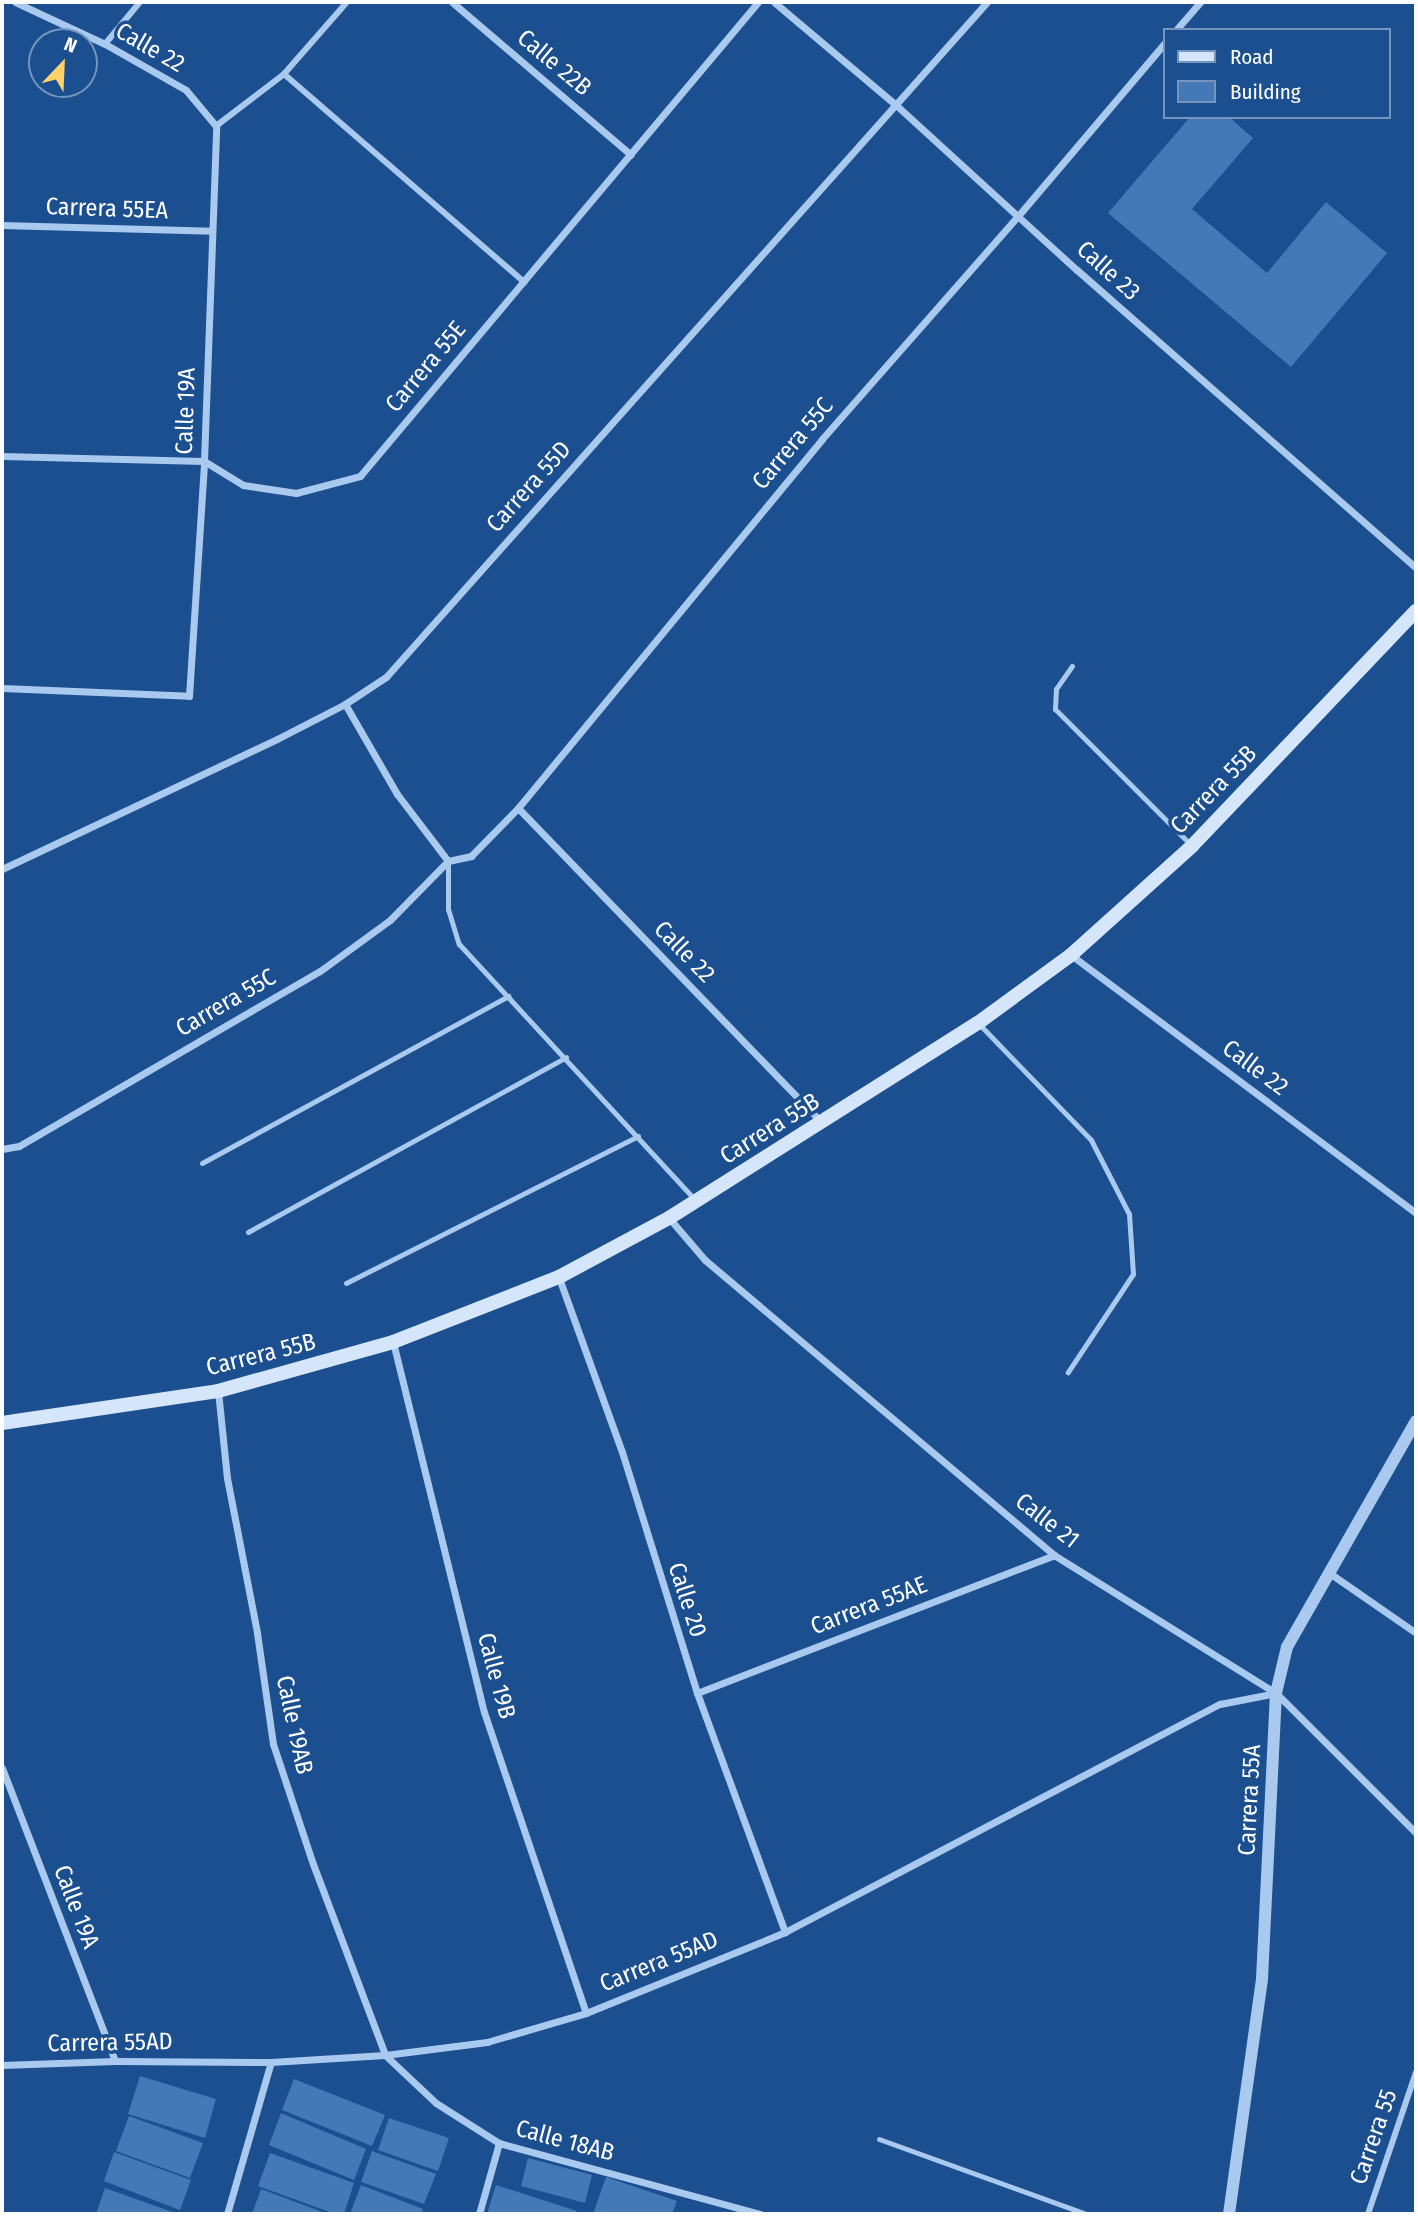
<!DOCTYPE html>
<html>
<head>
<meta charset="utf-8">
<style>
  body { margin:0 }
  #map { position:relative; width:1418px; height:2216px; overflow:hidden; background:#1b4f8f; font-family:"Fira Sans Condensed",sans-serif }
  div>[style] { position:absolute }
  .building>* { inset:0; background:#4478b7 }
  .service>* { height:5px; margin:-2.5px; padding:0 2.5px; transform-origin:2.5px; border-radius:2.5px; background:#a9c9ee }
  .pedestrian>* { height:6px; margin:-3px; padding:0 3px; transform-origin:3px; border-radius:3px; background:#a9c9ee }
  .minor>* { height:7px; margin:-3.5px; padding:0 3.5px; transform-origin:3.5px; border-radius:3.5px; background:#a9c9ee }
  .tertiary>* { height:12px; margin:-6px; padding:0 6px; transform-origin:6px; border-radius:6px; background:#a9c9ee }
  .secondary>* { height:14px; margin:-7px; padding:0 7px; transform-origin:7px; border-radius:7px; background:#d6e6fa }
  span { translate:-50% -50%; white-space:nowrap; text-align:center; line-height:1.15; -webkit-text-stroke:7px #1b4f8f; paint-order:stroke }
  .street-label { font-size:24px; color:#fff }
  .frame { position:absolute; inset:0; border:4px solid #fff; pointer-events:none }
  .legend { position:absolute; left:1163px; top:28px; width:228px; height:91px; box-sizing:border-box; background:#1b4f8f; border:2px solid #7695bc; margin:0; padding:9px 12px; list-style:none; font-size:21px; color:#fff }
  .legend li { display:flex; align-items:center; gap:14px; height:35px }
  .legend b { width:35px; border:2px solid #7695bc }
  .north { position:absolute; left:28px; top:28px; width:70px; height:70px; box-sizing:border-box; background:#1b4f8f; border:2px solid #7695bc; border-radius:50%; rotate:23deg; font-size:19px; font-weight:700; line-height:28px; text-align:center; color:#fff }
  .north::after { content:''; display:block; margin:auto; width:24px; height:32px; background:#ffd166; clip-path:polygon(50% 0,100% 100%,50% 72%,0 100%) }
</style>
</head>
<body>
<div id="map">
  <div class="building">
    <i style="clip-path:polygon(1190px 117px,1229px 117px,1253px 138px,1192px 209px,1267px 273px,1326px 202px,1387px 253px,1291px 367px,1108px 213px)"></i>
    <i style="clip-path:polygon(140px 2076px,216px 2099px,205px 2138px,128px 2114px)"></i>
    <i style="clip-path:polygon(294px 2079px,385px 2115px,372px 2146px,282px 2110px)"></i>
    <i style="clip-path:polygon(281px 2113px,366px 2149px,354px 2180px,269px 2145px)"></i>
    <i style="clip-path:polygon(129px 2116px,203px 2143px,190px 2178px,116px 2151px)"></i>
    <i style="clip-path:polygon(389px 2118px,449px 2138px,438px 2171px,378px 2150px)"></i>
    <i style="clip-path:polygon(372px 2151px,436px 2174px,424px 2204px,361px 2182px)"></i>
    <i style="clip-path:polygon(114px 2152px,191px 2180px,180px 2210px,104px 2181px)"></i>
    <i style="clip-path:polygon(270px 2153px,354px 2183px,344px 2214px,335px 2214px,258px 2186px)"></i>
    <i style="clip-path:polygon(528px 2158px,592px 2175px,585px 2203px,521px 2186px)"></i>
    <i style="clip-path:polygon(606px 2177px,677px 2201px,672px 2214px,593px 2214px)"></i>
    <i style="clip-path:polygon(361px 2185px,423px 2209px,421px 2214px,350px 2214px)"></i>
    <i style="clip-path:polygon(496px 2185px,577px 2211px,576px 2214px,487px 2214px)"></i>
    <i style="clip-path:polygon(105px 2188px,178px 2214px,96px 2214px)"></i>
    <i style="clip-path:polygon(261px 2189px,328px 2214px,252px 2214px)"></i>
  </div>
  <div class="service">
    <i style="left:1072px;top:666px;width:28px;rotate:125deg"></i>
    <i style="left:1056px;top:689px;width:20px;rotate:93deg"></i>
    <i style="left:1055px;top:709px;width:191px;rotate:45deg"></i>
    <i style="left:448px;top:861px;width:48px;rotate:90deg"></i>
    <i style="left:448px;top:909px;width:37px;rotate:73deg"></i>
    <i style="left:459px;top:944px;width:347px;rotate:47.3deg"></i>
    <i style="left:980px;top:1025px;width:160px;rotate:46deg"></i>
    <i style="left:1091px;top:1140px;width:83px;rotate:62.8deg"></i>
    <i style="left:1129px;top:1214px;width:60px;rotate:86.2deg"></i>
    <i style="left:1133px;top:1274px;width:118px;rotate:123.6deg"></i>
    <i style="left:202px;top:1163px;width:349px;rotate:-28.6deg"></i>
    <i style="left:248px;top:1232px;width:363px;rotate:-28.8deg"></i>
    <i style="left:346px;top:1283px;width:327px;rotate:-26.7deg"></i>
    <i style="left:879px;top:2139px;width:220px;rotate:19.9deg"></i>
  </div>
  <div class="pedestrian">
    <i style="left:105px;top:44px;width:55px;rotate:-50.2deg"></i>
    <i style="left:284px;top:74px;width:318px;rotate:40.9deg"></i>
    <i style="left:216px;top:126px;width:86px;rotate:-37.4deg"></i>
    <i style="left:284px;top:74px;width:96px;rotate:-48.8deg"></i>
    <i style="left:1368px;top:2214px;width:150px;rotate:-71.3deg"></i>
  </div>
  <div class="minor">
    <i style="left:452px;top:2px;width:235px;rotate:40.5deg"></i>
    <i style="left:774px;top:2px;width:160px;rotate:40.2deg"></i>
    <i style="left:896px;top:105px;width:245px;rotate:42.4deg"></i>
    <i style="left:1077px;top:270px;width:451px;rotate:41.3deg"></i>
    <i style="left:1176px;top:30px;width:37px;rotate:-49deg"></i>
    <i style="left:2px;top:225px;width:209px;rotate:1.6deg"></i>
    <i style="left:2px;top:456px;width:202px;rotate:1.4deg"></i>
    <i style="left:204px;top:461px;width:46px;rotate:31.6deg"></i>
    <i style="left:243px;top:485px;width:54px;rotate:8.6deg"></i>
    <i style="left:296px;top:493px;width:66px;rotate:-14.9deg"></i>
    <i style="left:360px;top:476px;width:619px;rotate:-49.98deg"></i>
    <i style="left:2px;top:688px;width:187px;rotate:2.4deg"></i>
    <i style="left:189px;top:696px;width:235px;rotate:-86.3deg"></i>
    <i style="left:204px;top:461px;width:335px;rotate:-87.9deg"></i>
    <i style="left:216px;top:126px;width:47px;rotate:-129.8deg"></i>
    <i style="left:186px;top:90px;width:93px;rotate:-150.4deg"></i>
    <i style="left:105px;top:44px;width:99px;rotate:-155deg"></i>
    <i style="left:345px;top:704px;width:104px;rotate:60deg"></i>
    <i style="left:397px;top:794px;width:84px;rotate:52.7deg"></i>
    <i style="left:448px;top:861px;width:24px;rotate:-12deg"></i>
    <i style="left:471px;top:856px;width:67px;rotate:-45.6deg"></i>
    <i style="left:518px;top:808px;width:478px;rotate:-50.5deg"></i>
    <i style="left:822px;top:439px;width:297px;rotate:-48.7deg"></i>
    <i style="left:1018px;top:216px;width:226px;rotate:-49.7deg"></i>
    <i style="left:518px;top:808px;width:436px;rotate:46deg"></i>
    <i style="left:2px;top:869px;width:304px;rotate:-25.3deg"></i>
    <i style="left:277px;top:739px;width:76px;rotate:-27.2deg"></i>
    <i style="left:345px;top:704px;width:49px;rotate:-33.4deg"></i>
    <i style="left:386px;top:677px;width:904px;rotate:-48.32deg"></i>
    <i style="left:1071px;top:955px;width:431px;rotate:36.8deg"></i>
    <i style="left:2px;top:1149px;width:17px;rotate:-10deg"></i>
    <i style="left:19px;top:1146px;width:348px;rotate:-30.2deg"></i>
    <i style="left:320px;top:971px;width:87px;rotate:-36.1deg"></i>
    <i style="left:390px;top:920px;width:83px;rotate:-45.5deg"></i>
    <i style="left:669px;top:1218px;width:55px;rotate:49.4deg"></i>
    <i style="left:705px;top:1260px;width:457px;rotate:40.2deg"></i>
    <i style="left:1054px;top:1555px;width:261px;rotate:31.9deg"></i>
    <i style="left:1276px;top:1693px;width:198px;rotate:45deg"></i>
    <i style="left:559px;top:1278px;width:185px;rotate:70.1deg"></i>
    <i style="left:622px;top:1452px;width:252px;rotate:72.7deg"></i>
    <i style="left:697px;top:1693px;width:255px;rotate:69.8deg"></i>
    <i style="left:393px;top:1342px;width:381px;rotate:76.2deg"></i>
    <i style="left:484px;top:1712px;width:318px;rotate:71.3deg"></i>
    <i style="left:218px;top:1391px;width:87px;rotate:84.1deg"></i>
    <i style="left:227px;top:1478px;width:158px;rotate:79deg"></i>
    <i style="left:257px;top:1633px;width:112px;rotate:81.8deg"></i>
    <i style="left:273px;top:1744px;width:126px;rotate:71.6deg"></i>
    <i style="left:313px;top:1864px;width:204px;rotate:69.3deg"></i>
    <i style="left:385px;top:2055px;width:70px;rotate:43.3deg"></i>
    <i style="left:436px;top:2103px;width:75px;rotate:32.4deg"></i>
    <i style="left:499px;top:2143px;width:271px;rotate:15.2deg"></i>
    <i style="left:1328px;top:1572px;width:107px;rotate:34.7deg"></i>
    <i style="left:697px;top:1693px;width:383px;rotate:-21.1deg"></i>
    <i style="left:2px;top:1768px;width:314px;rotate:68.9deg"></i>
    <i style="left:2px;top:2065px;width:113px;rotate:-2deg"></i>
    <i style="left:115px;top:2061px;width:156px;rotate:0.4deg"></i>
    <i style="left:271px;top:2062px;width:114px;rotate:-3.5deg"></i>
    <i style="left:385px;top:2055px;width:103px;rotate:-7.3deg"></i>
    <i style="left:487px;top:2042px;width:103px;rotate:-16.3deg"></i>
    <i style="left:586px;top:2013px;width:215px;rotate:-22.1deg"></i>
    <i style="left:785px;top:1932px;width:491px;rotate:-27.7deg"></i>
    <i style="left:1220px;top:1704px;width:57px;rotate:-11.1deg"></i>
    <i style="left:227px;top:2214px;width:158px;rotate:-73.9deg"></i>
    <i style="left:479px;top:2214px;width:74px;rotate:-74.3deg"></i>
  </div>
  <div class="tertiary">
    <i style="left:1229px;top:2214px;width:237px;rotate:-82deg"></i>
    <i style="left:1262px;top:1979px;width:286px;rotate:-87.2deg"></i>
    <i style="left:1276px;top:1693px;width:47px;rotate:-76.6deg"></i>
    <i style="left:1287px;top:1647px;width:260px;rotate:-60.3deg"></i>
  </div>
  <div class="secondary">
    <i style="left:2px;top:1423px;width:218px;rotate:-8.4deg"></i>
    <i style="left:218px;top:1391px;width:182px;rotate:-15.6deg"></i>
    <i style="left:393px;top:1342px;width:178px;rotate:-21.4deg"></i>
    <i style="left:559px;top:1277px;width:125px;rotate:-28.2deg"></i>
    <i style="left:669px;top:1218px;width:365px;rotate:-32.3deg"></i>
    <i style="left:978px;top:1023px;width:115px;rotate:-36.2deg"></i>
    <i style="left:1071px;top:955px;width:163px;rotate:-42deg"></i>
    <i style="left:1192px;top:846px;width:325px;rotate:-46.4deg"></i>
  </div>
  <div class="street-label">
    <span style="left:150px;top:48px;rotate:30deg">Calle 22</span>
    <span style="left:554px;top:63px;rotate:40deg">Calle 22B</span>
    <span style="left:107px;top:209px;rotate:2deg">Carrera 55EA</span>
    <span style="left:1108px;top:271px;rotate:42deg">Calle 23</span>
    <span style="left:426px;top:367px;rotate:-50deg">Carrera 55E</span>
    <span style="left:186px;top:411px;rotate:-88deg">Calle 19A</span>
    <span style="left:793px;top:444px;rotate:-50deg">Carrera 55C</span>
    <span style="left:529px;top:487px;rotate:-48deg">Carrera 55D</span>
    <span style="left:1214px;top:790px;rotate:-46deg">Carrera 55B</span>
    <span style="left:684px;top:952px;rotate:46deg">Calle 22</span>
    <span style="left:226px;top:1003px;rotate:-30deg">Carrera 55C</span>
    <span style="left:1255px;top:1068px;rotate:37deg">Calle 22</span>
    <span style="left:770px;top:1129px;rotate:-32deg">Carrera 55B</span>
    <span style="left:261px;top:1355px;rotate:-14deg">Carrera 55B</span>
    <span style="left:1047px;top:1521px;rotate:38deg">Calle 21</span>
    <span style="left:687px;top:1600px;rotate:72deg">Calle 20</span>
    <span style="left:869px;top:1606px;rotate:-21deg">Carrera 55AE</span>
    <span style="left:496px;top:1676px;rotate:75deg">Calle 19B</span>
    <span style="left:294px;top:1725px;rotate:78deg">Calle 19AB</span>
    <span style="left:1250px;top:1800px;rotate:-87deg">Carrera 55A</span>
    <span style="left:76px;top:1907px;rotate:69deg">Calle 19A</span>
    <span style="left:659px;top:1962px;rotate:-22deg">Carrera 55AD</span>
    <span style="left:110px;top:2043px;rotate:-1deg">Carrera 55AD</span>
    <span style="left:1374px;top:2137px;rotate:-71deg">Carrera 55</span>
    <span style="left:565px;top:2141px;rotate:15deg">Calle 18AB</span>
  </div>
  <div class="frame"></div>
  <ul class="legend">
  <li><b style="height:9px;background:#d6e6fa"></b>Road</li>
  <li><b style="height:19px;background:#4478b7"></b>Building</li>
  </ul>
  <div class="north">N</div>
</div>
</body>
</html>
